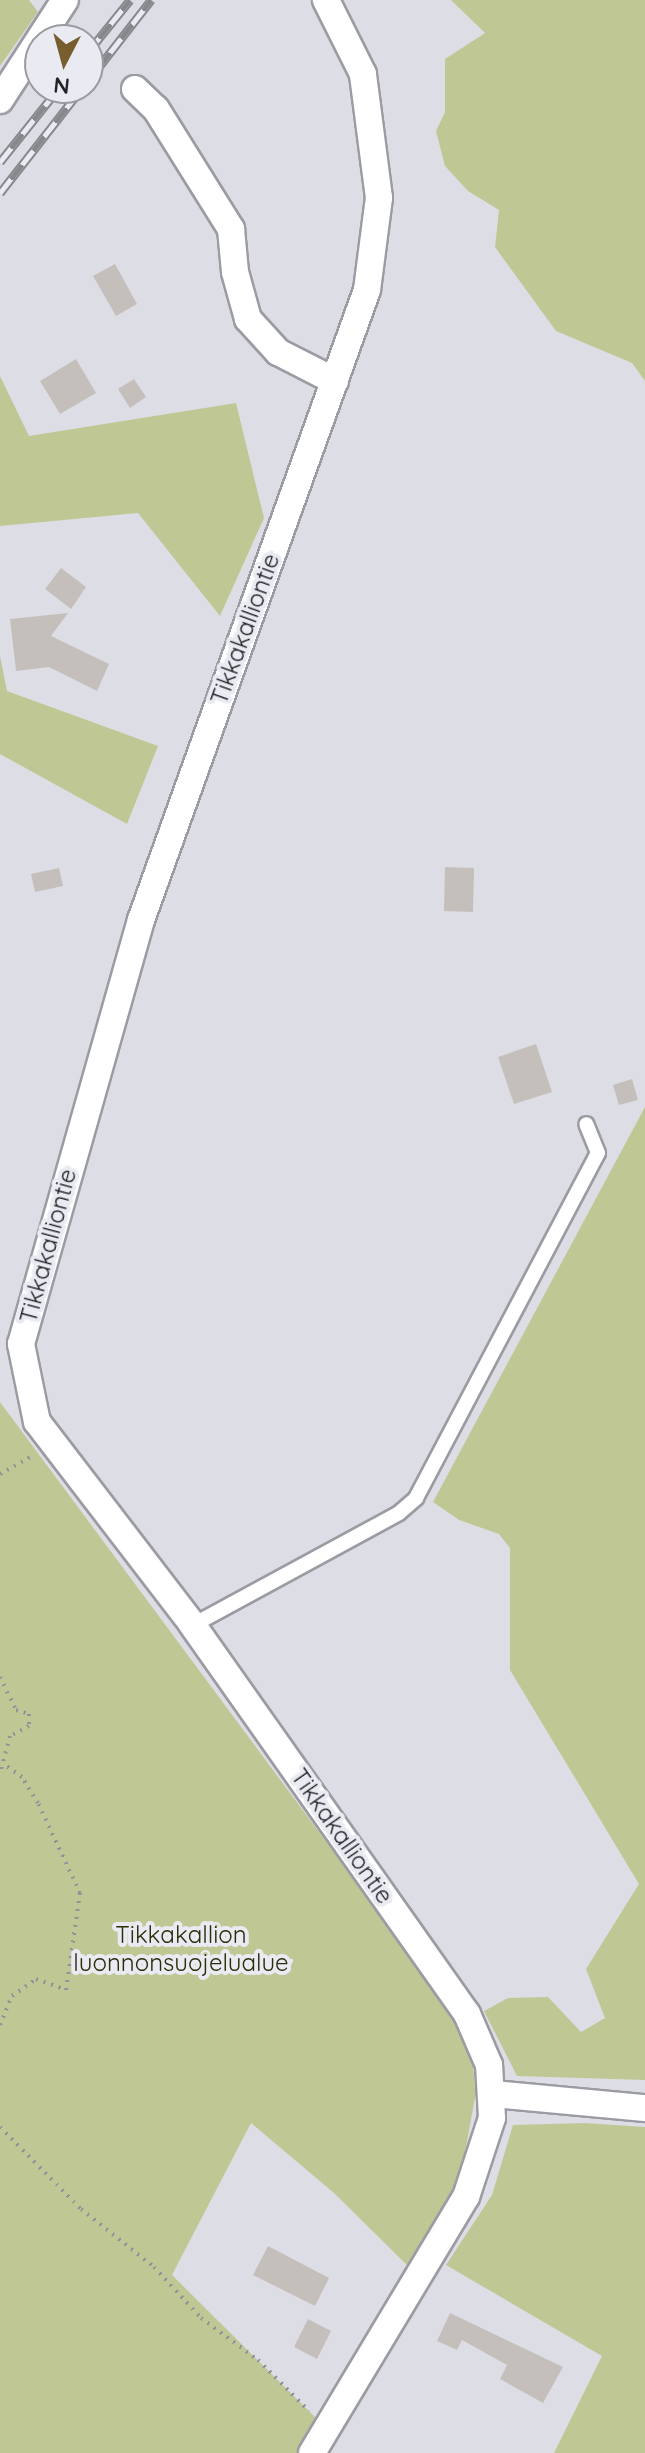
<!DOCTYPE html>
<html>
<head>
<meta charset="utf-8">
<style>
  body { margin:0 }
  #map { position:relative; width:645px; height:2453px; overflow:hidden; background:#dddee5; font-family:Quicksand,sans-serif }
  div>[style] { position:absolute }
  .green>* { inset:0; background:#bfc894 }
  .building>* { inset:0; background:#c4bfba }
  .path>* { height:4px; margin-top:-2px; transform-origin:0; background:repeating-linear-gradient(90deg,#929398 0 2px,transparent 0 8px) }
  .roads { filter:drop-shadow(2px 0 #9b9ca3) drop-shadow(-2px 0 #9b9ca3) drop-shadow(0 2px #9b9ca3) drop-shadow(0 -2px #9b9ca3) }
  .service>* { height:14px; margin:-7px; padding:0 7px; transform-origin:7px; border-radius:7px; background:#fff }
  .minor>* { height:26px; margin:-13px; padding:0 13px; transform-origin:13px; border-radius:13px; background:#fff }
  .rail>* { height:9px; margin-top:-4.5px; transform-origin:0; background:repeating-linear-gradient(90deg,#eaebf2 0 18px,#87888c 0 36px); box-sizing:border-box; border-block:2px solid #87888c }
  span { translate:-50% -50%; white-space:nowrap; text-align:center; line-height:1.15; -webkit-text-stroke:8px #eaebf2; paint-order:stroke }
  .street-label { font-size:24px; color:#222325 }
  .park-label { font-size:24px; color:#292d08 }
  .north { position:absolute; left:24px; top:24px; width:80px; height:80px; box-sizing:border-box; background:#eaebf2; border:2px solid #9a9ba0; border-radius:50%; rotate:186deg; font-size:22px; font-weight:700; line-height:32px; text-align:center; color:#222325 }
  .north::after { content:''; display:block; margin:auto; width:28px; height:36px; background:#765e2f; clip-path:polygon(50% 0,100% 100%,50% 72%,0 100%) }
</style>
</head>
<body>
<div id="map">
  <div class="green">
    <i style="clip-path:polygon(0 0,29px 0,38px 12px,0 66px)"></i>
    <i style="clip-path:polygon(451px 0,645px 0,645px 381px,632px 363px,556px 331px,495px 247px,499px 210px,468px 191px,445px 166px,436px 131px,445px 112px,445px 59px,485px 33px)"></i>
    <i style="clip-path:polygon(0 376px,29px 436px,236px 403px,264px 518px,220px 616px,138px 513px,0 526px)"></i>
    <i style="clip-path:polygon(0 656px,7px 691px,158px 746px,127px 824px,0 754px)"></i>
    <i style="clip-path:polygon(645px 1107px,645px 2080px,517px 2076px,484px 2011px,508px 1998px,548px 1997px,581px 2032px,605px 2018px,586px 1969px,639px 1884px,510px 1670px,510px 1548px,499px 1534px,459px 1520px,433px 1502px)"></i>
    <i style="clip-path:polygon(0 1402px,454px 2014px,471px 2050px,476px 2092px,461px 2175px,412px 2270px,334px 2193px,251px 2123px,172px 2275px,319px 2421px,297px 2453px,0 2453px)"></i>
    <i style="clip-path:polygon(585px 2123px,645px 2127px,645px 2453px,554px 2453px,602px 2356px,446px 2265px,492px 2195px,513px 2125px)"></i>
  </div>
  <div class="building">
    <i style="clip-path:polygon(115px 264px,137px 304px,116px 316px,93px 276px)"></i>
    <i style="clip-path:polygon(76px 359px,96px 393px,60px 414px,40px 381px)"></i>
    <i style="clip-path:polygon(134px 379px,146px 397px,130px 408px,118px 389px)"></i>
    <i style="clip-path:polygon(61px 568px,86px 587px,71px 609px,45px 589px)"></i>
    <i style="clip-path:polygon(68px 613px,51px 636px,109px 664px,97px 691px,49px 667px,16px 671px,10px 619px)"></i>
    <i style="clip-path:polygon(445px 867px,474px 868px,473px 912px,444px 911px)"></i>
    <i style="clip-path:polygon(59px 868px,63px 886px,35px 892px,31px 874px)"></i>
    <i style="clip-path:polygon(536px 1044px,552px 1092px,514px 1104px,498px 1057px)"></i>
    <i style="clip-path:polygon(632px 1079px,638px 1100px,619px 1105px,613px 1085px)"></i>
    <i style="clip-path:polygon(268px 2246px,329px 2278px,315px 2306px,253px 2275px)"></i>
    <i style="clip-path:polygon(450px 2313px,563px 2367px,543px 2403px,500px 2379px,507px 2365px,462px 2340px,457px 2350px,437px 2341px)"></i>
    <i style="clip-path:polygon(308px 2319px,331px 2331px,317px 2359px,294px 2347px)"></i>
  </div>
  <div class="path">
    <i style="left:0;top:1474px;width:39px;rotate:-29deg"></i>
    <i style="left:0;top:1677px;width:37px;rotate:64deg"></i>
    <i style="left:16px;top:1710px;width:14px;rotate:17deg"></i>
    <i style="left:29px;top:1714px;width:12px;rotate:90deg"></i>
    <i style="left:29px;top:1726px;width:21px;rotate:152deg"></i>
    <i style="left:10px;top:1736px;width:38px;rotate:105deg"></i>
    <i style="left:0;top:2025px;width:31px;rotate:-68deg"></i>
    <i style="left:12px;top:1996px;width:29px;rotate:-35deg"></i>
    <i style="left:36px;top:1979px;width:32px;rotate:20deg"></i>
    <i style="left:66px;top:1990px;width:98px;rotate:-81.8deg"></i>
    <i style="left:80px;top:1893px;width:99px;rotate:-115deg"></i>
    <i style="left:38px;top:1803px;width:31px;rotate:-122deg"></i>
    <i style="left:22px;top:1777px;width:21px;rotate:-145deg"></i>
    <i style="left:0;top:2127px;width:115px;rotate:45.4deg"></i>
    <i style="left:81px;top:2209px;width:93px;rotate:38.5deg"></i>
    <i style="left:154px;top:2267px;width:69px;rotate:47.3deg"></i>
    <i style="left:201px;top:2318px;width:71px;rotate:36.4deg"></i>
    <i style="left:258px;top:2360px;width:72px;rotate:45deg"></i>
  </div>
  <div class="roads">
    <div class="service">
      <i style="left:193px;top:1625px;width:234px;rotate:-28.5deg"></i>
      <i style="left:399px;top:1513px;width:23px;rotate:-41deg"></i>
      <i style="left:416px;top:1498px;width:390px;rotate:-62.2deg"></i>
      <i style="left:598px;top:1153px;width:31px;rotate:-112deg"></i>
    </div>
    <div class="minor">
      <i style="left:135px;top:89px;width:29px;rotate:44deg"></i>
      <i style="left:156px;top:109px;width:142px;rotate:58deg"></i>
      <i style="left:231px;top:229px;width:43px;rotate:84.7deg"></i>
      <i style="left:235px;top:272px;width:49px;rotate:74.5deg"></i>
      <i style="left:248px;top:319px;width:45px;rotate:47.7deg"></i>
      <i style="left:278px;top:352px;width:64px;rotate:27deg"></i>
      <i style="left:0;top:100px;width:119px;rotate:-57deg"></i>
      <i style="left:493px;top:2094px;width:153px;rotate:5.3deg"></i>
      <i style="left:312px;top:2453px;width:299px;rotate:-59deg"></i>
      <i style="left:466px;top:2197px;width:83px;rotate:-71.8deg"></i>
      <i style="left:492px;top:2118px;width:53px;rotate:-93.2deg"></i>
      <i style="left:489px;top:2065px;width:56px;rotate:-113.3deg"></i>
      <i style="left:467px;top:2014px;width:476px;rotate:-125.2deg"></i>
      <i style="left:193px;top:1625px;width:256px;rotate:-127.5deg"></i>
      <i style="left:37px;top:1422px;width:80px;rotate:-101.6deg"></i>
      <i style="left:21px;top:1344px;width:441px;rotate:-74.2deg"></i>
      <i style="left:141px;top:920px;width:669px;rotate:-70.27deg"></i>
      <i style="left:367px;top:290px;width:93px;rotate:-82.6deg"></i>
      <i style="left:379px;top:198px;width:125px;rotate:-97.4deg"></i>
      <i style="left:363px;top:74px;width:83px;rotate:-116.6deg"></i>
    </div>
  </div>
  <div class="rail">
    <i style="left:88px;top:52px;width:67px;rotate:-51.1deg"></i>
    <i style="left:88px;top:81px;width:103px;rotate:-52.1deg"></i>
    <i style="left:0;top:162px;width:95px;rotate:-51.4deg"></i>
    <i style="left:0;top:193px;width:133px;rotate:-52deg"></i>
  </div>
  <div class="street-label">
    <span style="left:245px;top:629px;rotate:-70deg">Tikkakalliontie</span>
    <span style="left:48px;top:1246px;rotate:-75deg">Tikkakalliontie</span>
    <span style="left:342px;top:1836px;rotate:55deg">Tikkakalliontie</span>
  </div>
  <div class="park-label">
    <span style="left:181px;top:1949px">Tikkakallion<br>luonnonsuojelualue</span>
  </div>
  <div class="north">N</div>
</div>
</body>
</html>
